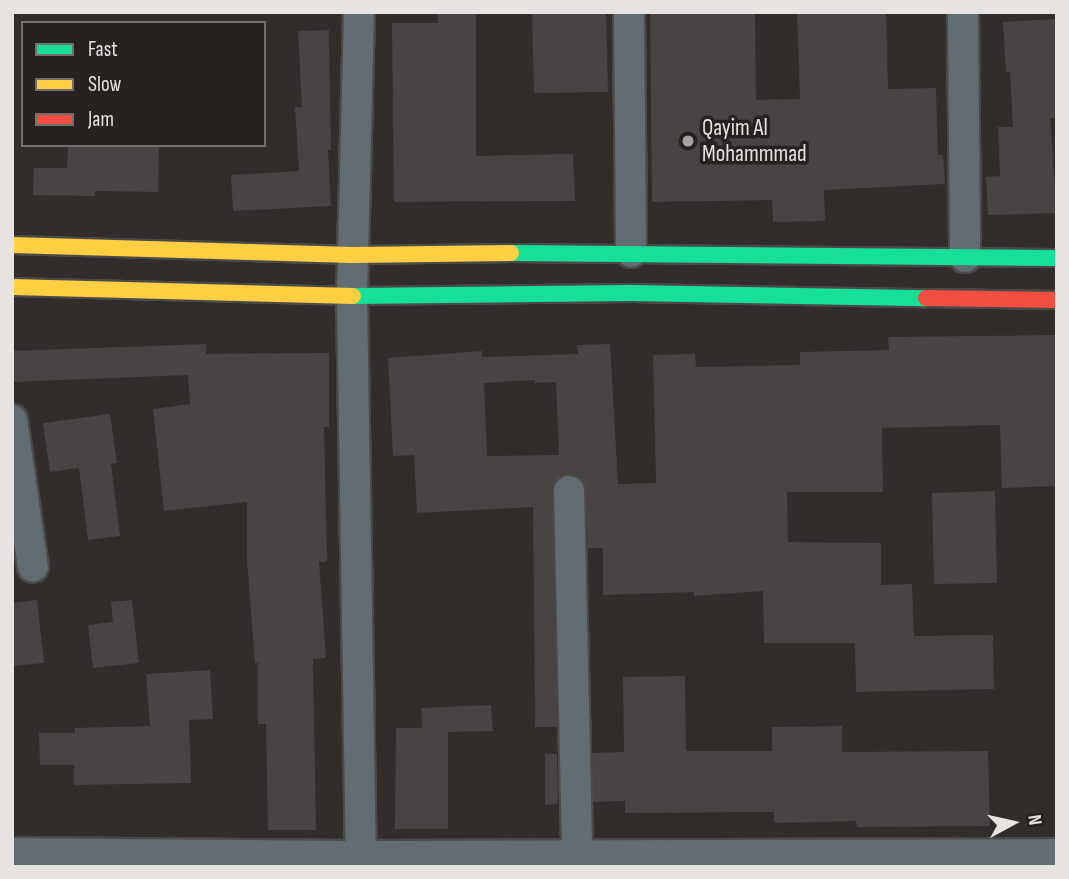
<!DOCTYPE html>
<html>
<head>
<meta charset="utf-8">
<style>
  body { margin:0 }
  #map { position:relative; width:1069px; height:879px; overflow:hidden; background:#302d2b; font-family:"Sofia Sans Condensed",sans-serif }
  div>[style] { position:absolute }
  .building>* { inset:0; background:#474443 }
  .roads { filter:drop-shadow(2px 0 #4c4a49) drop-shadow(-2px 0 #4c4a49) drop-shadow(0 2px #4c4a49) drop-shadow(0 -2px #4c4a49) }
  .street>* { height:30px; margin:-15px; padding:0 15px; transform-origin:15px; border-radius:15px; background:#626d72 }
  .fast>* { height:16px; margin:-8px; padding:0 8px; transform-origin:8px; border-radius:8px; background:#16e098 }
  .slow>* { height:16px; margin:-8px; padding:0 8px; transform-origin:8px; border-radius:8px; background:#ffcf43 }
  .jam>* { height:16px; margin:-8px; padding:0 8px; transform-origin:8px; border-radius:8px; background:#f24e42 }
  .dots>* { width:19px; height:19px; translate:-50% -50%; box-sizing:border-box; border:4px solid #272220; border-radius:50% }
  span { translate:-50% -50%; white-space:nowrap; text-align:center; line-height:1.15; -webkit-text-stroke:7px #272220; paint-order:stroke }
  .poi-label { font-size:23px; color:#e6e3e1 }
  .left { translate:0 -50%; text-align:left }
  .frame { position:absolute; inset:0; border:14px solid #e6e3e1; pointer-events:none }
  .legend { position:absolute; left:21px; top:21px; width:245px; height:126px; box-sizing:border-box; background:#272220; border:2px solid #736f6d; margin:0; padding:9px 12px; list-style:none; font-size:21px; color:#e6e3e1 }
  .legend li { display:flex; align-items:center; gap:14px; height:35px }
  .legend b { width:35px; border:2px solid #736f6d }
  .north { position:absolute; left:978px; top:788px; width:70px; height:70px; -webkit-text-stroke:5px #272220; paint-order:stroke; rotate:82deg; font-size:19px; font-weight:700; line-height:28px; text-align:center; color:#e6e3e1 }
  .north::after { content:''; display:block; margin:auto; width:24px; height:32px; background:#e6e3e1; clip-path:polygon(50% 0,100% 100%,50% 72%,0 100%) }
</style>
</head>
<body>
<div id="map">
  <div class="building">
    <i style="clip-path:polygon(437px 12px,476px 12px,476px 156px,573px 154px,575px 201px,394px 202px,392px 23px,438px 23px)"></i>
    <i style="clip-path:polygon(532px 12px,606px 12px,608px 92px,534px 93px)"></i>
    <i style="clip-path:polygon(650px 12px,755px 12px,756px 100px,800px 99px,797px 12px,886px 12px,888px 89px,936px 88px,938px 155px,943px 155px,945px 184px,824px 190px,825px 221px,773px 222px,772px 200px,652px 202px)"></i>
    <i style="clip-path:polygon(1057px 19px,1057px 118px,1050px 118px,1057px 213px,988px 215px,986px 177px,1000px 176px,998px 127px,1013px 127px,1010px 72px,1006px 72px,1003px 22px)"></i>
    <i style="clip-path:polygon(329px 30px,331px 150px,328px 150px,331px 206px,233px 211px,231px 175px,299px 171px,295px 107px,302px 107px,298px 31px)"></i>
    <i style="clip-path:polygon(68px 145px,159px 145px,158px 192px,95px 191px,95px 196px,33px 195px,34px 168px,67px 168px)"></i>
    <i style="clip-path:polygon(evenodd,1057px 335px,1057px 486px,1002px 488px,1000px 425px,882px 428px,883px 492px,787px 492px,788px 542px,881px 543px,881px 585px,912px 584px,914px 636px,993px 635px,994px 689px,856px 692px,855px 643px,764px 643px,763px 591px,694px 596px,694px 592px,603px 595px,603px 548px,588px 548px,586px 490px,578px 476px,568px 474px,554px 482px,552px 491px,557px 727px,535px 727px,533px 507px,417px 513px,414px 455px,393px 456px,388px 358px,482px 351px,482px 357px,578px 354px,577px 345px,610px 344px,618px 484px,656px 483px,653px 355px,695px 354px,696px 367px,800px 365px,800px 352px,889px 350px,888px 337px,1057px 335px,535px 380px,535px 383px,556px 382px,559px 455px,487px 456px,484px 383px,535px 380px)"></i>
    <i style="clip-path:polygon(206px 344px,206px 354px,329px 353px,329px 427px,324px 427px,327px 562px,319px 562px,326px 658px,313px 659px,316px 830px,268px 830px,266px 724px,258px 724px,258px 663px,255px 663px,247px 560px,247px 502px,164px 511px,153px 409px,190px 404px,188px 375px,12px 382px,12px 351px)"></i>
    <i style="clip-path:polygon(110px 414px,117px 463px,111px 464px,120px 536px,88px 540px,79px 468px,50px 472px,43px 423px)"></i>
    <i style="clip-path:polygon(995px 491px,997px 583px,934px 584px,932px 493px)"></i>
    <i style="clip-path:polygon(37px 600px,44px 663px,12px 666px,12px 603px)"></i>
    <i style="clip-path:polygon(132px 600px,139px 663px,93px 668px,88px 625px,113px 622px,111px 602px)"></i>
    <i style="clip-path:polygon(210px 670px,213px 719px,189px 720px,191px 783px,74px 785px,74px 765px,40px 765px,39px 733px,75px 733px,75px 728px,150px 726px,146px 674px)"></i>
    <i style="clip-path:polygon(685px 676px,686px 751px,772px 751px,772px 727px,842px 726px,842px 752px,988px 751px,990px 826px,857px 827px,856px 821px,774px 823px,774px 812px,625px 813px,625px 801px,593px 802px,592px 753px,624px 752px,623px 677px)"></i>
    <i style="clip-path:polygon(491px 705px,493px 731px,448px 732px,448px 829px,395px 829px,396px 728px,422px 728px,421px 708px)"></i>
    <i style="clip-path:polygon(545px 754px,557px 754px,558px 804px,545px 805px)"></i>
  </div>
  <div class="roads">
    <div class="street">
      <i style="left:359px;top:12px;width:284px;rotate:91.4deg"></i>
      <i style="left:352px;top:296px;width:571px;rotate:89.1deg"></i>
      <i style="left:629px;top:12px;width:240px;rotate:89.5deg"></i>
      <i style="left:963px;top:12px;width:245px;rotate:89.5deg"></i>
      <i style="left:12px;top:420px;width:148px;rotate:81.9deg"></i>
      <i style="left:569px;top:491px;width:365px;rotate:88.7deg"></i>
      <i style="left:12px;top:853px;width:349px;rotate:0.5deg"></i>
      <i style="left:361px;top:856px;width:696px;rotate:-0.16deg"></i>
    </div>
    <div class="fast">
      <i style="left:511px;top:253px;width:546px;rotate:0.52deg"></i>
      <i style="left:353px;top:296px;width:278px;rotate:-0.6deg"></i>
      <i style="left:631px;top:293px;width:295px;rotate:1deg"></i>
    </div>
    <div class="slow">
      <i style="left:12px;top:245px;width:340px;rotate:1.7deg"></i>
      <i style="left:352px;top:255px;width:159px;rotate:-0.7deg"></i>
      <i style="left:12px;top:287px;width:341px;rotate:1.5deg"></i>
    </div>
    <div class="jam">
      <i style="left:926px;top:298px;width:131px;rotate:0.9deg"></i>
    </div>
  </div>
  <div class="dots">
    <i style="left:688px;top:141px;background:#a6a3a1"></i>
  </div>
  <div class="poi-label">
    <span class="left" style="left:702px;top:141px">Qayim Al<br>Mohammmad</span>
  </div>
  <div class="frame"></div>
  <ul class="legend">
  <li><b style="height:9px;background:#16e098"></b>Fast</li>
  <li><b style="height:9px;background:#ffcf43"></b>Slow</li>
  <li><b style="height:9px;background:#f24e42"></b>Jam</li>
  </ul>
  <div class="north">N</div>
</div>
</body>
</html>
